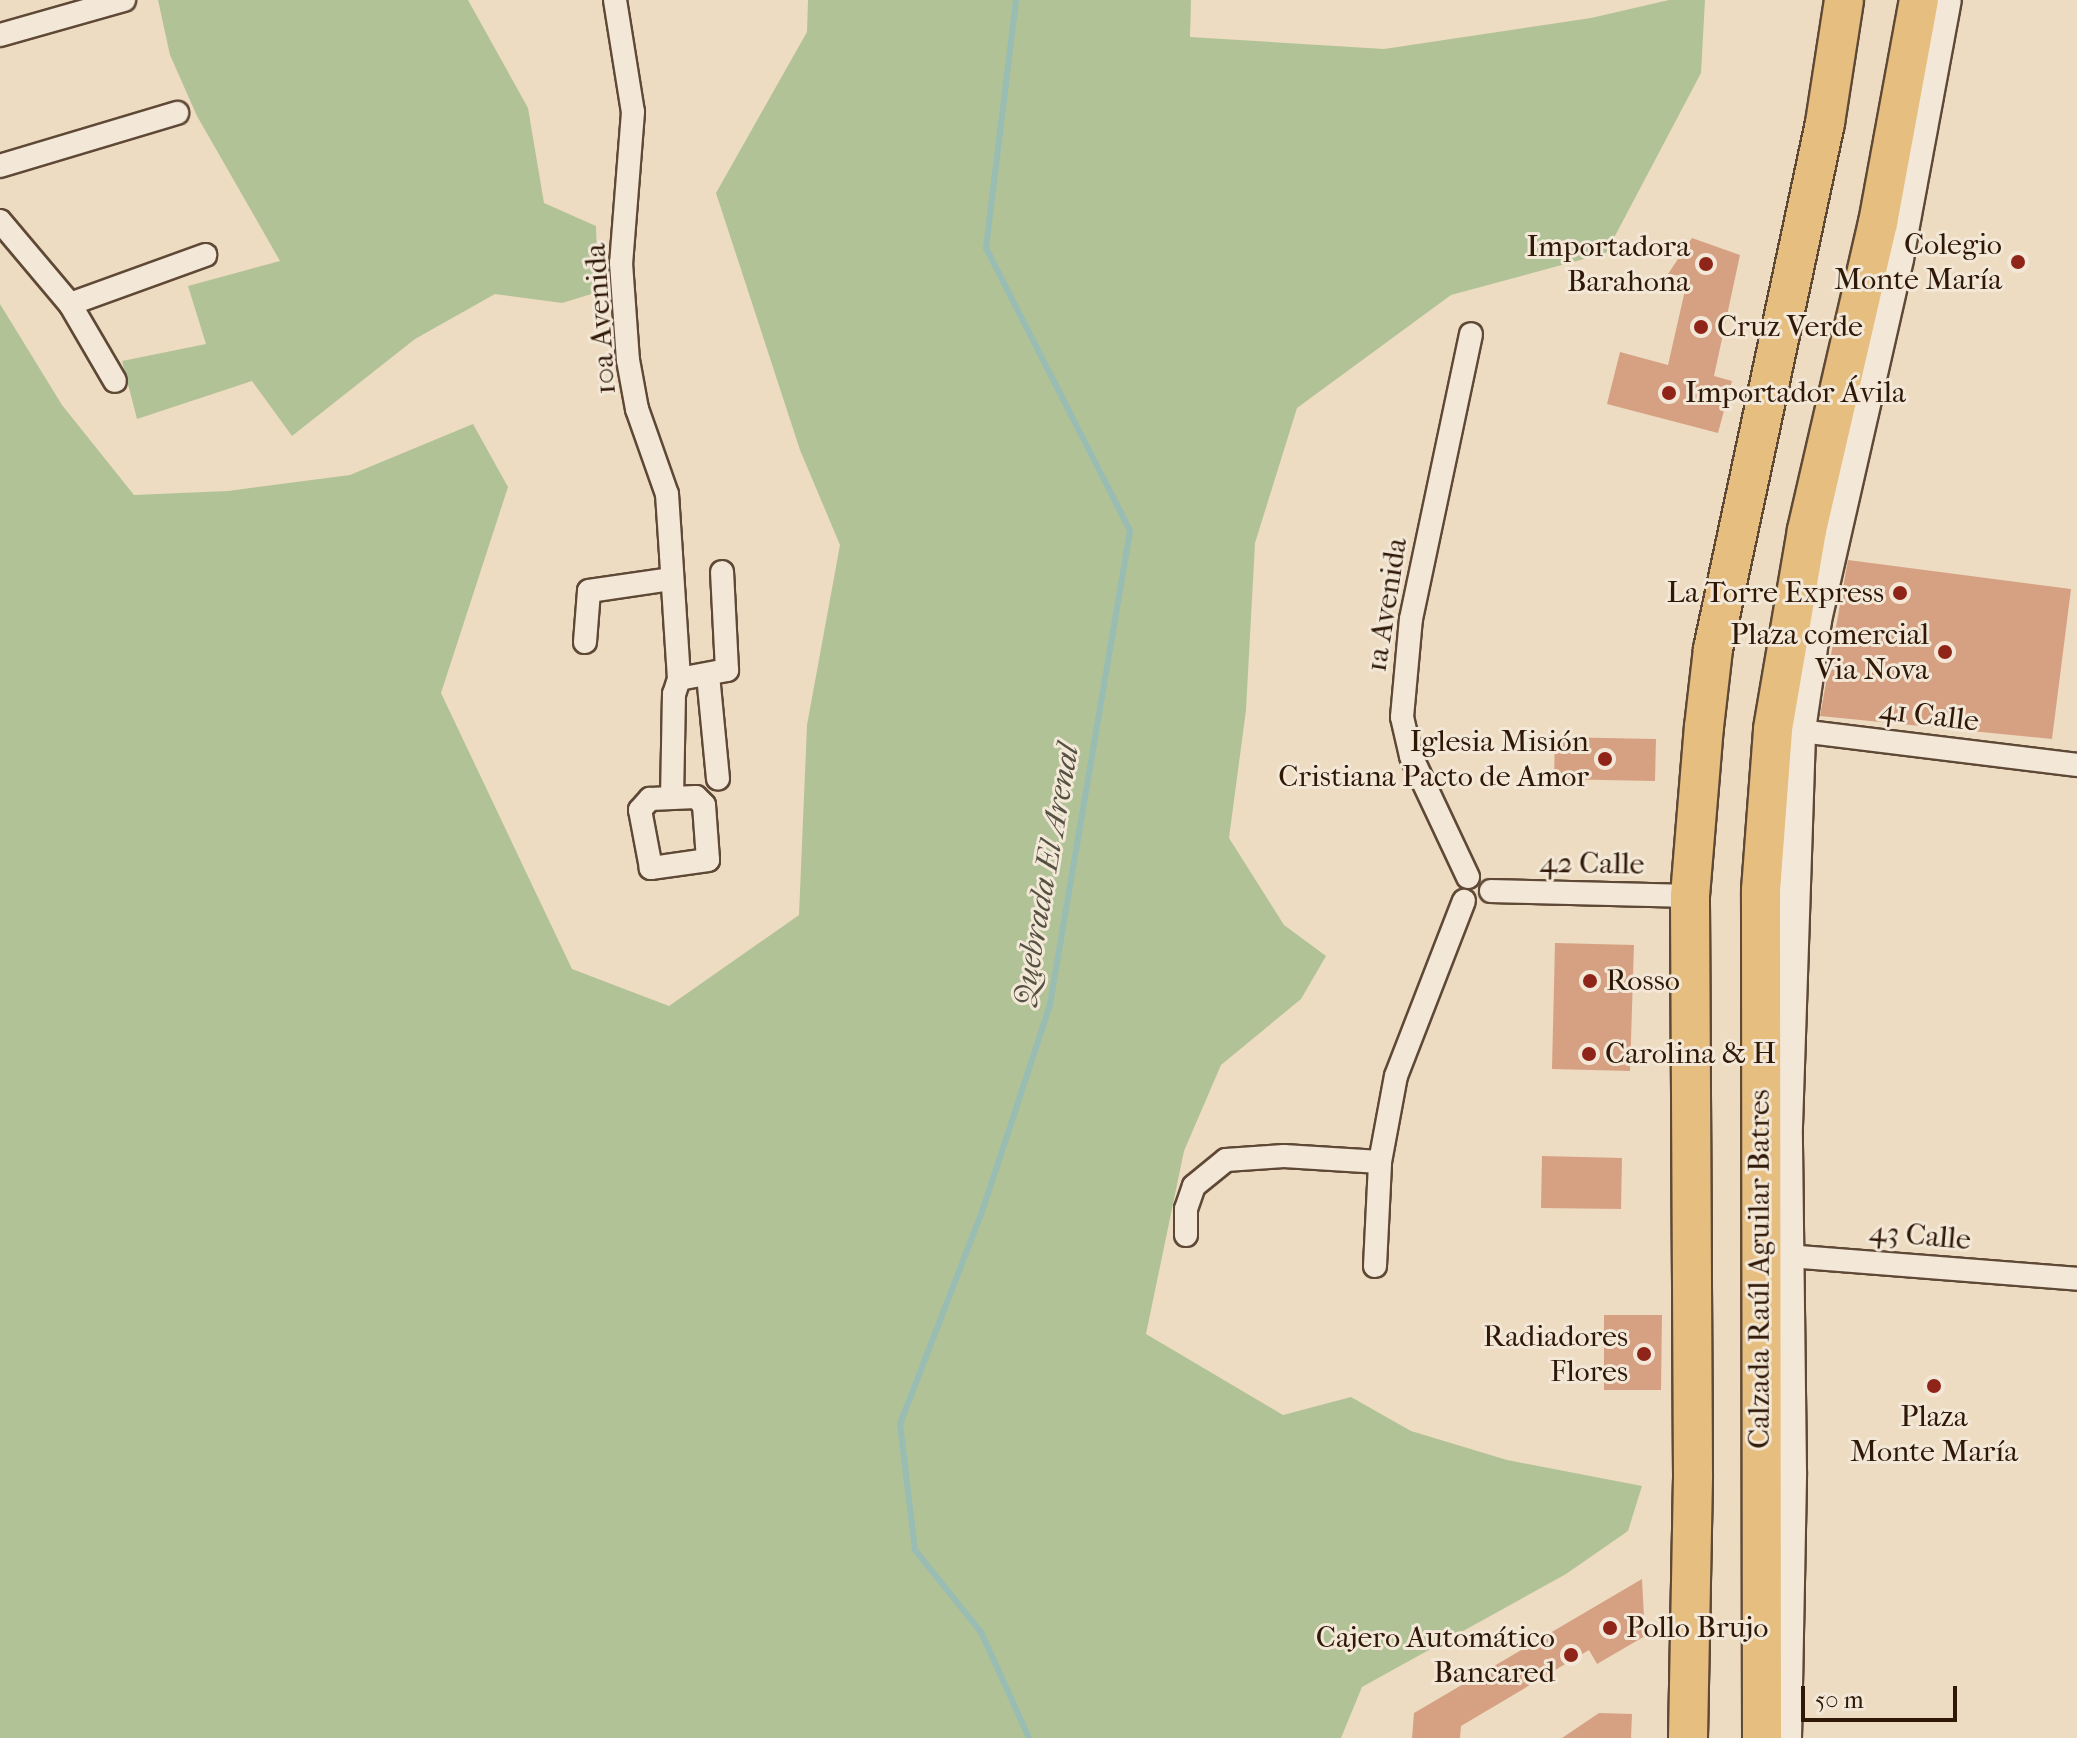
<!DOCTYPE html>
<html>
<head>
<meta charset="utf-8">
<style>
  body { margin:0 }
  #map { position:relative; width:2077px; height:1738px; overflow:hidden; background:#eddcc1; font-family:"IM FELL French Canon",serif }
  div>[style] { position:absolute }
  .green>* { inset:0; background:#b2c297 }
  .stream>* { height:6px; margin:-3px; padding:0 3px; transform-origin:3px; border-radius:3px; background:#99bcb3 }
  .building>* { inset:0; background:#d6a183 }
  .roads { filter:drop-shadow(2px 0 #5f4936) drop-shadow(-2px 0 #5f4936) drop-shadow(0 2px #5f4936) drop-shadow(0 -2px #5f4936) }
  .street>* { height:22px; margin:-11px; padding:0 11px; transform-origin:11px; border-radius:11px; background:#f3e8d7 }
  .secondary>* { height:30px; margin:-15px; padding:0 15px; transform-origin:15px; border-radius:15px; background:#f3e8d7 }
  .highway>* { height:38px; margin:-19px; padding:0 19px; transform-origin:19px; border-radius:19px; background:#e6be80 }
  .dots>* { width:22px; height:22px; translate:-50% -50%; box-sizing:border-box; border:4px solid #f3e8d7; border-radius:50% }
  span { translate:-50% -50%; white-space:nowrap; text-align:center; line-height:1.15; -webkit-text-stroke:6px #f3e8d7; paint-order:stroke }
  .poi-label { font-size:30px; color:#301807 }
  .right { translate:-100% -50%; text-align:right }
  .left { translate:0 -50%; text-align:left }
  .street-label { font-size:30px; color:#301807 }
  .water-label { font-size:32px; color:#555143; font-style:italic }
  .scale { position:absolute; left:1801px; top:1686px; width:156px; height:36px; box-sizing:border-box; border:4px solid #301807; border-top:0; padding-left:10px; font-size:24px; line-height:28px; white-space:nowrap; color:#301807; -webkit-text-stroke:6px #f3e8d7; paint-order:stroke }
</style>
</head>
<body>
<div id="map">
  <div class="green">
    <i style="clip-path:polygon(158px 0,468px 0,528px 108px,544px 203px,596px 226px,598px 292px,562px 303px,495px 294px,415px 339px,292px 436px,252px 381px,137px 419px,122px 361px,206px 344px,188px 286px,280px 261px,197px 116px,170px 55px)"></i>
    <i style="clip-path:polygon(808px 0,1191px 0,1190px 37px,1384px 49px,1591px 18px,1669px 0,1705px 0,1701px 73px,1606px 253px,1451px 295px,1297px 408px,1255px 543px,1246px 710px,1229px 838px,1284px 925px,1326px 956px,1301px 999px,1221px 1065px,1184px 1151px,1146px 1334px,1283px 1415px,1351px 1397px,1411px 1431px,1507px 1460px,1642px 1486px,1628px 1531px,1566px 1574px,1362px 1687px,1341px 1738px,0 1738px,0 304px,62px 405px,134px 495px,228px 491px,350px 475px,473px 424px,508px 487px,441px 693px,572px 969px,669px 1006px,799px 915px,807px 725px,840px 545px,800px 450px,716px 193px,807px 32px)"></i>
  </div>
  <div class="stream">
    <i style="left:1016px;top:0;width:250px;rotate:96.9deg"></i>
    <i style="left:986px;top:248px;width:318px;rotate:63deg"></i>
    <i style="left:1130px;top:531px;width:484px;rotate:99.6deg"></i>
    <i style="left:1049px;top:1008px;width:212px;rotate:108.2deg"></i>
    <i style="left:983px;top:1209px;width:230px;rotate:111.1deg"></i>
    <i style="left:900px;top:1424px;width:127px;rotate:83.2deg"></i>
    <i style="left:915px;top:1550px;width:105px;rotate:51.2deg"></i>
    <i style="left:981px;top:1632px;width:116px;rotate:65.6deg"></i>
  </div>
  <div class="building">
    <i style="clip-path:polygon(1692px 238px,1740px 255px,1714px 376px,1732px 381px,1718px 433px,1607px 404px,1620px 352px,1668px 365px,1688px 277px,1668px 274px)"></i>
    <i style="clip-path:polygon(1848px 560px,2071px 589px,2052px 739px,1820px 716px)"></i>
    <i style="clip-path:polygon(1555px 737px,1656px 739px,1655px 781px,1554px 779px)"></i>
    <i style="clip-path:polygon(1555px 943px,1634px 945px,1630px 1071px,1552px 1069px)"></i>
    <i style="clip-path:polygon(1542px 1156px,1622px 1158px,1621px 1209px,1541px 1208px)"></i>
    <i style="clip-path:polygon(1604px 1315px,1662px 1315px,1661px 1390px,1604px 1390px)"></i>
    <i style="clip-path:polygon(1642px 1579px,1645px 1636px,1597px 1664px,1589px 1650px,1461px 1726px,1460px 1738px,1412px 1738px,1414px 1713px)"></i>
    <i style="clip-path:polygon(1599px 1713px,1632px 1714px,1631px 1738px,1562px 1738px)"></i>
  </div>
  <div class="roads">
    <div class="street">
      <i style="left:615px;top:0;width:113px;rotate:80.9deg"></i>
      <i style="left:633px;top:112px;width:151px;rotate:94.5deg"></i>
      <i style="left:621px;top:263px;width:97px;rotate:85.9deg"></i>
      <i style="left:628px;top:360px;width:50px;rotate:79.6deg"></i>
      <i style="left:637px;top:409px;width:90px;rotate:70.6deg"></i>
      <i style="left:667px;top:494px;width:61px;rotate:86.2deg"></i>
      <i style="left:671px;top:555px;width:124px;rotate:86.3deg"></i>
      <i style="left:679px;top:679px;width:16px;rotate:108deg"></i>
      <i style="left:674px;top:694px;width:104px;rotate:91.1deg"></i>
      <i style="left:0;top:35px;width:129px;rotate:-15.8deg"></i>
      <i style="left:0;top:166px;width:185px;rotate:-16.7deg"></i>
      <i style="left:0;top:221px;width:109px;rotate:49.9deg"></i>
      <i style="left:70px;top:304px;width:144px;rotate:-19.9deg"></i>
      <i style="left:70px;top:304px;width:89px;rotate:59.7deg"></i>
      <i style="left:585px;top:642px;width:51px;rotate:-85.5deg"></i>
      <i style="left:589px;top:591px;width:82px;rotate:-8.4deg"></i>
      <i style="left:708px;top:675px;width:104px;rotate:84.5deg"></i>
      <i style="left:679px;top:679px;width:49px;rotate:-10.6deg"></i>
      <i style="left:727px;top:670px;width:98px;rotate:-92.9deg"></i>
      <i style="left:1784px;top:729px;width:295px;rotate:7deg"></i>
      <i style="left:696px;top:797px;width:11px;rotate:45deg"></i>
      <i style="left:704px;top:805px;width:55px;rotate:85.8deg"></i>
      <i style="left:708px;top:860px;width:58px;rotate:172deg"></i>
      <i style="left:651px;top:868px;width:59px;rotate:-100.7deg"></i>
      <i style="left:640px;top:810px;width:15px;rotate:-48deg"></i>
      <i style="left:650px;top:799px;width:46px;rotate:-2.5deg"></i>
      <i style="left:1468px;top:877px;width:134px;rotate:-115.2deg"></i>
      <i style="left:1411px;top:756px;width:40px;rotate:-103deg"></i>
      <i style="left:1402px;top:717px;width:98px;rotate:-84.8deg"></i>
      <i style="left:1411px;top:619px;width:291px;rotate:-78.1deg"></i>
      <i style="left:1491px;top:891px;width:199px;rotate:1.4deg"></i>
      <i style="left:1186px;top:1235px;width:26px;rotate:-90deg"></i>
      <i style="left:1186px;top:1209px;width:24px;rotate:-71deg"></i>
      <i style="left:1194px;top:1186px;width:41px;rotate:-39.1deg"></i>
      <i style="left:1226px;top:1160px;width:58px;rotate:-3.9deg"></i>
      <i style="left:1284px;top:1156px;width:96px;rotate:3.6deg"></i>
      <i style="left:1775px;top:1255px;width:303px;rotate:4.5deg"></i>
      <i style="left:1375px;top:1266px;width:104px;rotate:-87.2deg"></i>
      <i style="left:1380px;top:1162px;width:87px;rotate:-79.5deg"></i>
      <i style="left:1396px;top:1076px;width:188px;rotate:-68.8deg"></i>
    </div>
    <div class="secondary">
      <i style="left:1786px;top:1738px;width:266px;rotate:-88.9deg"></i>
      <i style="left:1791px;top:1472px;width:346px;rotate:-90.7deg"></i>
      <i style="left:1787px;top:1126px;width:396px;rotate:-88.1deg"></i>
      <i style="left:1800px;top:730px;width:111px;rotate:-81.7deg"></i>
      <i style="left:1816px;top:620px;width:371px;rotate:-77.2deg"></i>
      <i style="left:1898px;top:258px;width:262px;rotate:-79.5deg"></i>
    </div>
    <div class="highway">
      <i style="left:1688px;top:1738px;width:263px;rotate:-88.9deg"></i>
      <i style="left:1693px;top:1475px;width:579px;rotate:-90.3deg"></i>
      <i style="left:1690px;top:896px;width:170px;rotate:-85.3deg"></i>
      <i style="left:1704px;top:727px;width:79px;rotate:-83.4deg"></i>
      <i style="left:1713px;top:649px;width:538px;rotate:-77.98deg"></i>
      <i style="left:1825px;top:123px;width:124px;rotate:-81.2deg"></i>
      <i style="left:1762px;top:1738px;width:848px;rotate:-90.07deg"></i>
      <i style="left:1761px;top:890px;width:161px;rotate:-85.7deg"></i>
      <i style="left:1773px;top:729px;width:202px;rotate:-80.3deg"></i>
      <i style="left:1807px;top:530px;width:315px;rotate:-77deg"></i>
      <i style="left:1878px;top:223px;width:227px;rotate:-79.6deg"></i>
    </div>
  </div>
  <div class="dots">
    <i style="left:2018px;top:262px;background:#8f2418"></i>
    <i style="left:1706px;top:264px;background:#8f2418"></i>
    <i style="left:1701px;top:327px;background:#8f2418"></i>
    <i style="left:1669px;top:393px;background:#8f2418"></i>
    <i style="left:1900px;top:593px;background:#8f2418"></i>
    <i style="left:1945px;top:652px;background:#8f2418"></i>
    <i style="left:1605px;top:759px;background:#8f2418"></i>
    <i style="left:1590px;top:981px;background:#8f2418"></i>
    <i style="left:1589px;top:1054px;background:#8f2418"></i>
    <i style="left:1644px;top:1354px;background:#8f2418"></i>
    <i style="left:1934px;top:1386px;background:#8f2418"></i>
    <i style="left:1610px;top:1628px;background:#8f2418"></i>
    <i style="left:1571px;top:1655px;background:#8f2418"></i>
  </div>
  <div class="poi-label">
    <span class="right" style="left:2002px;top:262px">Colegio<br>Monte María</span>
    <span class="right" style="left:1690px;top:264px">Importadora<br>Barahona</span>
    <span class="left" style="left:1717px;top:327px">Cruz Verde</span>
    <span class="left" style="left:1685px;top:393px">Importador Ávila</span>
    <span class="right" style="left:1884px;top:593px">La Torre Express</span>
    <span class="right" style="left:1929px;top:652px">Plaza comercial<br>Via Nova</span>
    <span class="right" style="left:1589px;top:759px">Iglesia Misión<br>Cristiana Pacto de Amor</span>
    <span class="left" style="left:1606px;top:981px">Rosso</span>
    <span class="left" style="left:1605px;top:1054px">Carolina &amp; H</span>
    <span class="right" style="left:1628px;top:1354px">Radiadores<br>Flores</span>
    <span style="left:1934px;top:1434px">Plaza<br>Monte María</span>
    <span class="left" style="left:1626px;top:1628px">Pollo Brujo</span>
    <span class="right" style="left:1555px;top:1655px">Cajero Automático<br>Bancared</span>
  </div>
  <div class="street-label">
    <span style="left:601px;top:319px;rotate:-94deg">10a Avenida</span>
    <span style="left:1387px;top:605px;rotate:-81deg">1a Avenida</span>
    <span style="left:1929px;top:716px;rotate:7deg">41 Calle</span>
    <span style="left:1592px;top:864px;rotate:1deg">42 Calle</span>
    <span style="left:1920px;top:1236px;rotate:5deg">43 Calle</span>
    <span style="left:1760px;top:1269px;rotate:-90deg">Calzada Raúl Aguilar Batres</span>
  </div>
  <div class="water-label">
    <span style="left:1046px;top:875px;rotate:-80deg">Quebrada El Arenal</span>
  </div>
  <div class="scale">50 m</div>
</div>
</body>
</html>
